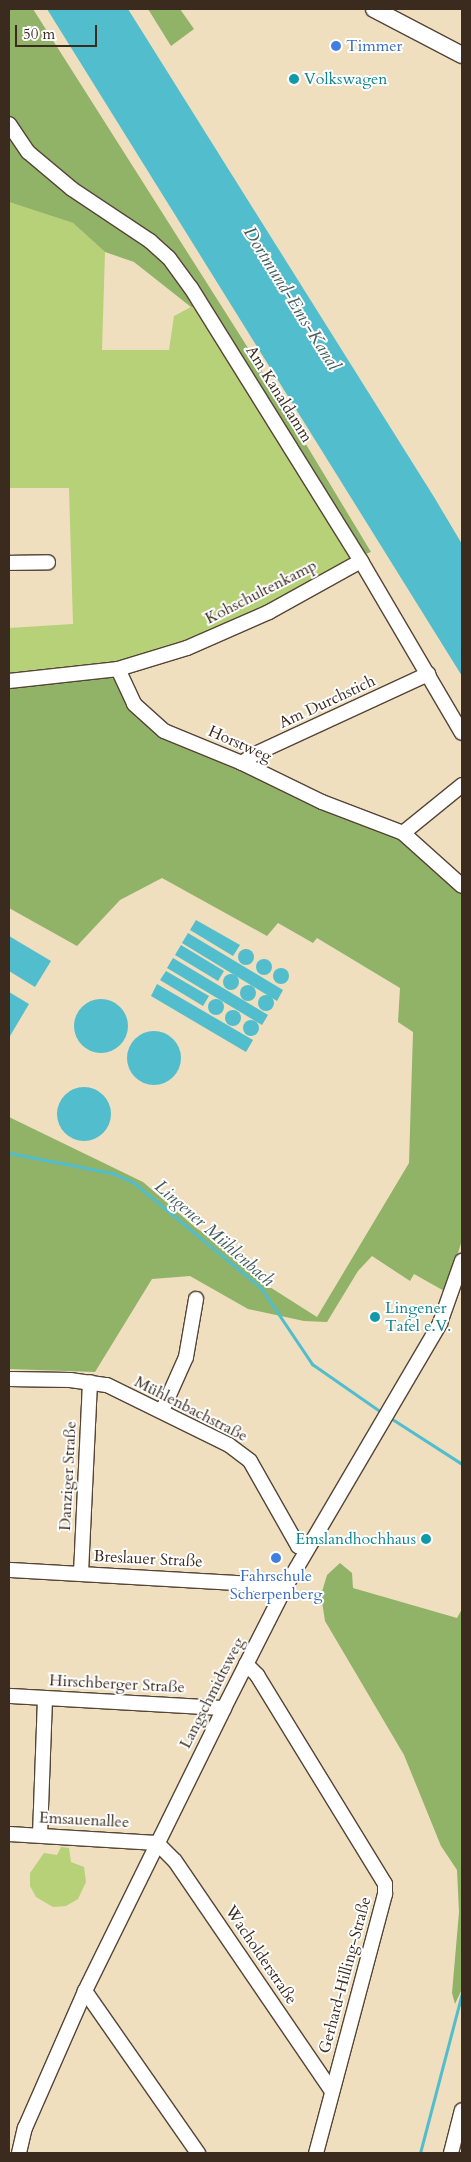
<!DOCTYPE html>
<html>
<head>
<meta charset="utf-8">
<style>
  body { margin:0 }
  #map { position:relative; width:471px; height:2162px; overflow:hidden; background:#efdfbf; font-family:Cardo,serif }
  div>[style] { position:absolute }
  .green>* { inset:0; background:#b6d177 }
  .forest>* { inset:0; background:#90b368 }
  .water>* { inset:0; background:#52bdcd }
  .round { border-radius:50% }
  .stream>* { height:3px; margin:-1.5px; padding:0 1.5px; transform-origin:1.5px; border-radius:1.5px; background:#52bdcd }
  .roads { filter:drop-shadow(1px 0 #564536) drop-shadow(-1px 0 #564536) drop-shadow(0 1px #564536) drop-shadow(0 -1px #564536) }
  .minor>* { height:14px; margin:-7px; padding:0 7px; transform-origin:7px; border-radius:7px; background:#fff }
  .major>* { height:16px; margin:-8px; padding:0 8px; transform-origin:8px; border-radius:8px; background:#fff }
  .dots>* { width:14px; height:14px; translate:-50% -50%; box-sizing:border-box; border:2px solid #fff; border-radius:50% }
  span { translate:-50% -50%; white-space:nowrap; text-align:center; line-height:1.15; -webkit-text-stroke:4px #fff; paint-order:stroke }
  .shop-label { font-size:16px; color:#366cbe }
  .left { translate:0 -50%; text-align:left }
  .culture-label { font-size:16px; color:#0d838f }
  .right { translate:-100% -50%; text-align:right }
  .street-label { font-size:16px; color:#3b2a1e }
  .water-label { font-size:18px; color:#435d5b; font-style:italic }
  .frame { position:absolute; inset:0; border:10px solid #3b2a1e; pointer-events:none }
  .scale { position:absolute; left:15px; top:25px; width:82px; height:22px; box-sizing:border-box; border:2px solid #3b2a1e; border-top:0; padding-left:6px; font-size:15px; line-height:18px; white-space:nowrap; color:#3b2a1e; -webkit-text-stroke:4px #fff; paint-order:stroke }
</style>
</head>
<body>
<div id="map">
  <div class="green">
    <i style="clip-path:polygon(9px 202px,73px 223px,105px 252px,102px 350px,169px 350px,174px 316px,191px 307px,206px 315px,355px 554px,352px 562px,267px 609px,188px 644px,117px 663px,9px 678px,9px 628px,73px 624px,69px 488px,9px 488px)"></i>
    <i style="clip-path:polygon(61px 1847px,69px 1848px,71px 1862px,84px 1867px,86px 1882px,78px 1899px,66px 1906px,53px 1907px,36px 1897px,30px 1886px,30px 1873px,44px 1853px,57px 1855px)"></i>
  </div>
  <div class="forest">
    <i style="clip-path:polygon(9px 9px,33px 9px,243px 340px,371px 552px,363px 555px,213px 313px,191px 307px,134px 262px,105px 252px,73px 223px,9px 202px)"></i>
    <i style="clip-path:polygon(148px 9px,180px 9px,194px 29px,171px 46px)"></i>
    <i style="clip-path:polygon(106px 675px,116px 680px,136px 717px,163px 734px,411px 837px,462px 886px,462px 1240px,446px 1292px,414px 1274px,410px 1281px,372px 1256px,358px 1271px,327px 1322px,304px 1321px,248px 1309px,190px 1276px,152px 1279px,95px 1372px,9px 1369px,9px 1117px,143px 1182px,196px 1228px,228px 1249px,254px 1277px,317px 1317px,409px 1163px,413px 1032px,398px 1022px,400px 988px,317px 938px,313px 943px,278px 923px,267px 936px,162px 878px,120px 900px,77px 946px,9px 908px,9px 685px)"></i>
    <i style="clip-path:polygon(340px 1563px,352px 1573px,353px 1588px,457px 1618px,462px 1609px,462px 1989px,455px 2004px,452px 1993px,459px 1912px,457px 1870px,441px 1846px,404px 1755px,325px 1621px,321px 1595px,327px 1575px)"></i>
  </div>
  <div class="water">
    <i style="clip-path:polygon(47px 9px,128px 9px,434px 497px,462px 544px,462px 676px)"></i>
    <i style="clip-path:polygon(196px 920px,240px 945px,233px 956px,190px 930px)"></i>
    <i style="clip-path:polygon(188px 933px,283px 990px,277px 1001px,182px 943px)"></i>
    <i style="clip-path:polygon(9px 936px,51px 961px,35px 987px,9px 971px)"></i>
    <i style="clip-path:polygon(181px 945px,224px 971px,218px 981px,175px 955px)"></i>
    <i class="round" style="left:238px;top:949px;width:16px;height:16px"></i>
    <i style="clip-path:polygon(173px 958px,268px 1015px,262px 1025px,167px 968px)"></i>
    <i class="round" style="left:256px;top:959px;width:16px;height:16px"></i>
    <i class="round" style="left:273px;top:968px;width:16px;height:16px"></i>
    <i style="clip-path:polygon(166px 971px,209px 996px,203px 1006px,160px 980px)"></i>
    <i class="round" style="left:223px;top:974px;width:16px;height:16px"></i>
    <i style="clip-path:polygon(157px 984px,253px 1040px,246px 1052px,151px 996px)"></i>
    <i class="round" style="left:240px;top:985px;width:16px;height:16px"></i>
    <i style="clip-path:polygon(9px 992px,29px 1004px,10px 1036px,9px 1035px)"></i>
    <i class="round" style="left:258px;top:995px;width:16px;height:16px"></i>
    <i class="round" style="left:74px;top:999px;width:54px;height:54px"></i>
    <i class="round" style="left:208px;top:999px;width:16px;height:16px"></i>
    <i class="round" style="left:225px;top:1010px;width:16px;height:16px"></i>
    <i class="round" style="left:243px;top:1020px;width:16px;height:16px"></i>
    <i class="round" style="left:127px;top:1031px;width:54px;height:54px"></i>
    <i class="round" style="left:57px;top:1087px;width:54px;height:54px"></i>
  </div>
  <div class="stream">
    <i style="left:9px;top:1153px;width:105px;rotate:11deg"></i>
    <i style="left:112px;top:1173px;width:23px;rotate:23deg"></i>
    <i style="left:133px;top:1182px;width:166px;rotate:39.6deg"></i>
    <i style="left:261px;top:1288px;width:92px;rotate:56.1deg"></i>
    <i style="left:312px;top:1364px;width:88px;rotate:34.8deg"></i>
    <i style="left:389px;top:1417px;width:87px;rotate:32.8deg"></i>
    <i style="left:420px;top:2153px;width:165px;rotate:-75.3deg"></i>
  </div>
  <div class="roads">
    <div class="minor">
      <i style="left:9px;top:124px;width:34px;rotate:56deg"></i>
      <i style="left:28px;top:152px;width:57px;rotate:40.1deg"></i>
      <i style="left:72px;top:189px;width:94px;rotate:33.7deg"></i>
      <i style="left:150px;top:241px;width:25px;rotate:42deg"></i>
      <i style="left:169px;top:258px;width:37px;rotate:54deg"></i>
      <i style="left:191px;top:288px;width:322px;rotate:58.1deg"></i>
      <i style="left:361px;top:561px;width:199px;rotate:59.6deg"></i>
      <i style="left:9px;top:563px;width:39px;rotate:-1deg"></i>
      <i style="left:118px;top:669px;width:38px;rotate:65deg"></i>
      <i style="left:134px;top:704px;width:40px;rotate:42deg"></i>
      <i style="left:164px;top:731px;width:84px;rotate:22.3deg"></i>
      <i style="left:242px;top:763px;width:89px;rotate:26deg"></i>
      <i style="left:322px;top:802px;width:87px;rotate:20.9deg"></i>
      <i style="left:403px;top:833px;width:79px;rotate:41.9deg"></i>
      <i style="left:9px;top:681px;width:110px;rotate:-6.3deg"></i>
      <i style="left:118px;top:669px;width:72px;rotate:-16.9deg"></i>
      <i style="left:187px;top:648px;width:90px;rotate:-23.7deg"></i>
      <i style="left:269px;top:612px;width:105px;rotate:-29deg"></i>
      <i style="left:242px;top:763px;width:16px;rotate:-35deg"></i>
      <i style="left:255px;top:754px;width:191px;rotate:-24.8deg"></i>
      <i style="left:403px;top:833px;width:76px;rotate:-39.1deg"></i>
      <i style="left:9px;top:1379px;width:61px;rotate:0.9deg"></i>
      <i style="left:70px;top:1380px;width:37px;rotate:8deg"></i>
      <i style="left:107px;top:1385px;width:136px;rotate:26.2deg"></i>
      <i style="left:229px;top:1445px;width:26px;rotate:37deg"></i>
      <i style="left:250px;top:1461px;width:98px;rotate:60.5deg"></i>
      <i style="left:298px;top:1546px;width:9px;rotate:18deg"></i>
      <i style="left:162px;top:1411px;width:59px;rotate:-66deg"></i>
      <i style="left:186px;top:1357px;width:59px;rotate:-80.2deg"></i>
      <i style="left:9px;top:1570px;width:277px;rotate:3.3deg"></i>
      <i style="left:81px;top:1573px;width:191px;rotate:-87.3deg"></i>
      <i style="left:246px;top:1664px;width:16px;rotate:45deg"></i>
      <i style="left:257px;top:1675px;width:245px;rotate:58.5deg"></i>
      <i style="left:385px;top:1884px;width:10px;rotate:90deg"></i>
      <i style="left:385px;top:1894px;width:268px;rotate:104.9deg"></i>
      <i style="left:9px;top:1696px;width:215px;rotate:3.2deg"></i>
      <i style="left:9px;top:1834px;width:148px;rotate:3.5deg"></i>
      <i style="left:40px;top:1835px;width:137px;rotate:-87.9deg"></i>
      <i style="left:157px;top:1843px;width:25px;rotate:45deg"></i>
      <i style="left:175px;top:1861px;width:278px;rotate:55.7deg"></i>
      <i style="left:85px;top:1991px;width:198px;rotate:55.1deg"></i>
      <i style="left:19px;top:2153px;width:26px;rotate:-77deg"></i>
      <i style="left:25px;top:2128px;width:150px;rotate:-66.3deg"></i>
      <i style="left:85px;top:1991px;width:315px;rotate:-63.8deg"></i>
      <i style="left:224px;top:1708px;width:137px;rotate:-63.1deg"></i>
      <i style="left:286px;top:1586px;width:305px;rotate:-59.6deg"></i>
      <i style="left:440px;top:1323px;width:66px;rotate:-70.5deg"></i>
      <i style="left:451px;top:2153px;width:44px;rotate:-75.7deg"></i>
    </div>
    <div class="major">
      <i style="left:374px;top:9px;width:99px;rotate:27.6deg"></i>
    </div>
  </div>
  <div class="dots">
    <i style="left:336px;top:46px;background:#3f7fe0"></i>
    <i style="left:294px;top:79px;background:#0f9aa8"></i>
    <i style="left:375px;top:1317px;background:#0f9aa8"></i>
    <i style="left:426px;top:1539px;background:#0f9aa8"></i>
    <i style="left:276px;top:1558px;background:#3f7fe0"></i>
  </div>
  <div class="shop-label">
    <span class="left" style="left:346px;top:46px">Timmer</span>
    <span style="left:276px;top:1585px">Fahrschule<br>Scherpenberg</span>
  </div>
  <div class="culture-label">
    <span class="left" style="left:304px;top:79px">Volkswagen</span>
    <span class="left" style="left:385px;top:1317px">Lingener<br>Tafel e.V.</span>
    <span class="right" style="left:416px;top:1539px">Emslandhochhaus</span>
  </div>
  <div class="street-label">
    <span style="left:279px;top:394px;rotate:58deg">Am Kanaldamm</span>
    <span style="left:261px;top:592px;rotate:-27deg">Kohschultenkamp</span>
    <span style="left:327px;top:702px;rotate:-25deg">Am Durchstich</span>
    <span style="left:240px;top:744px;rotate:24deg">Horstweg</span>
    <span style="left:191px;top:1409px;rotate:27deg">Mühlenbachstraße</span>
    <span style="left:68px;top:1476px;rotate:-87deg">Danziger Straße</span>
    <span style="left:148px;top:1559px;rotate:3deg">Breslauer Straße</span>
    <span style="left:117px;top:1684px;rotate:3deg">Hirschberger Straße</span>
    <span style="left:212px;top:1693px;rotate:-63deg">Langschmidtsweg</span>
    <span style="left:84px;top:1820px;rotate:3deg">Emsauenallee</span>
    <span style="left:261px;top:1955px;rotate:56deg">Wacholderstraße</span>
    <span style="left:345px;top:1975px;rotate:-75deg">Gerhard-Hilling-Straße</span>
  </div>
  <div class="water-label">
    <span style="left:291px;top:299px;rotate:58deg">Dortmund-Ems-Kanal</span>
    <span style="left:214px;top:1234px;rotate:41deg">Lingener Mühlenbach</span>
  </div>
  <div class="frame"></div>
  <div class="scale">50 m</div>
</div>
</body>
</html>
